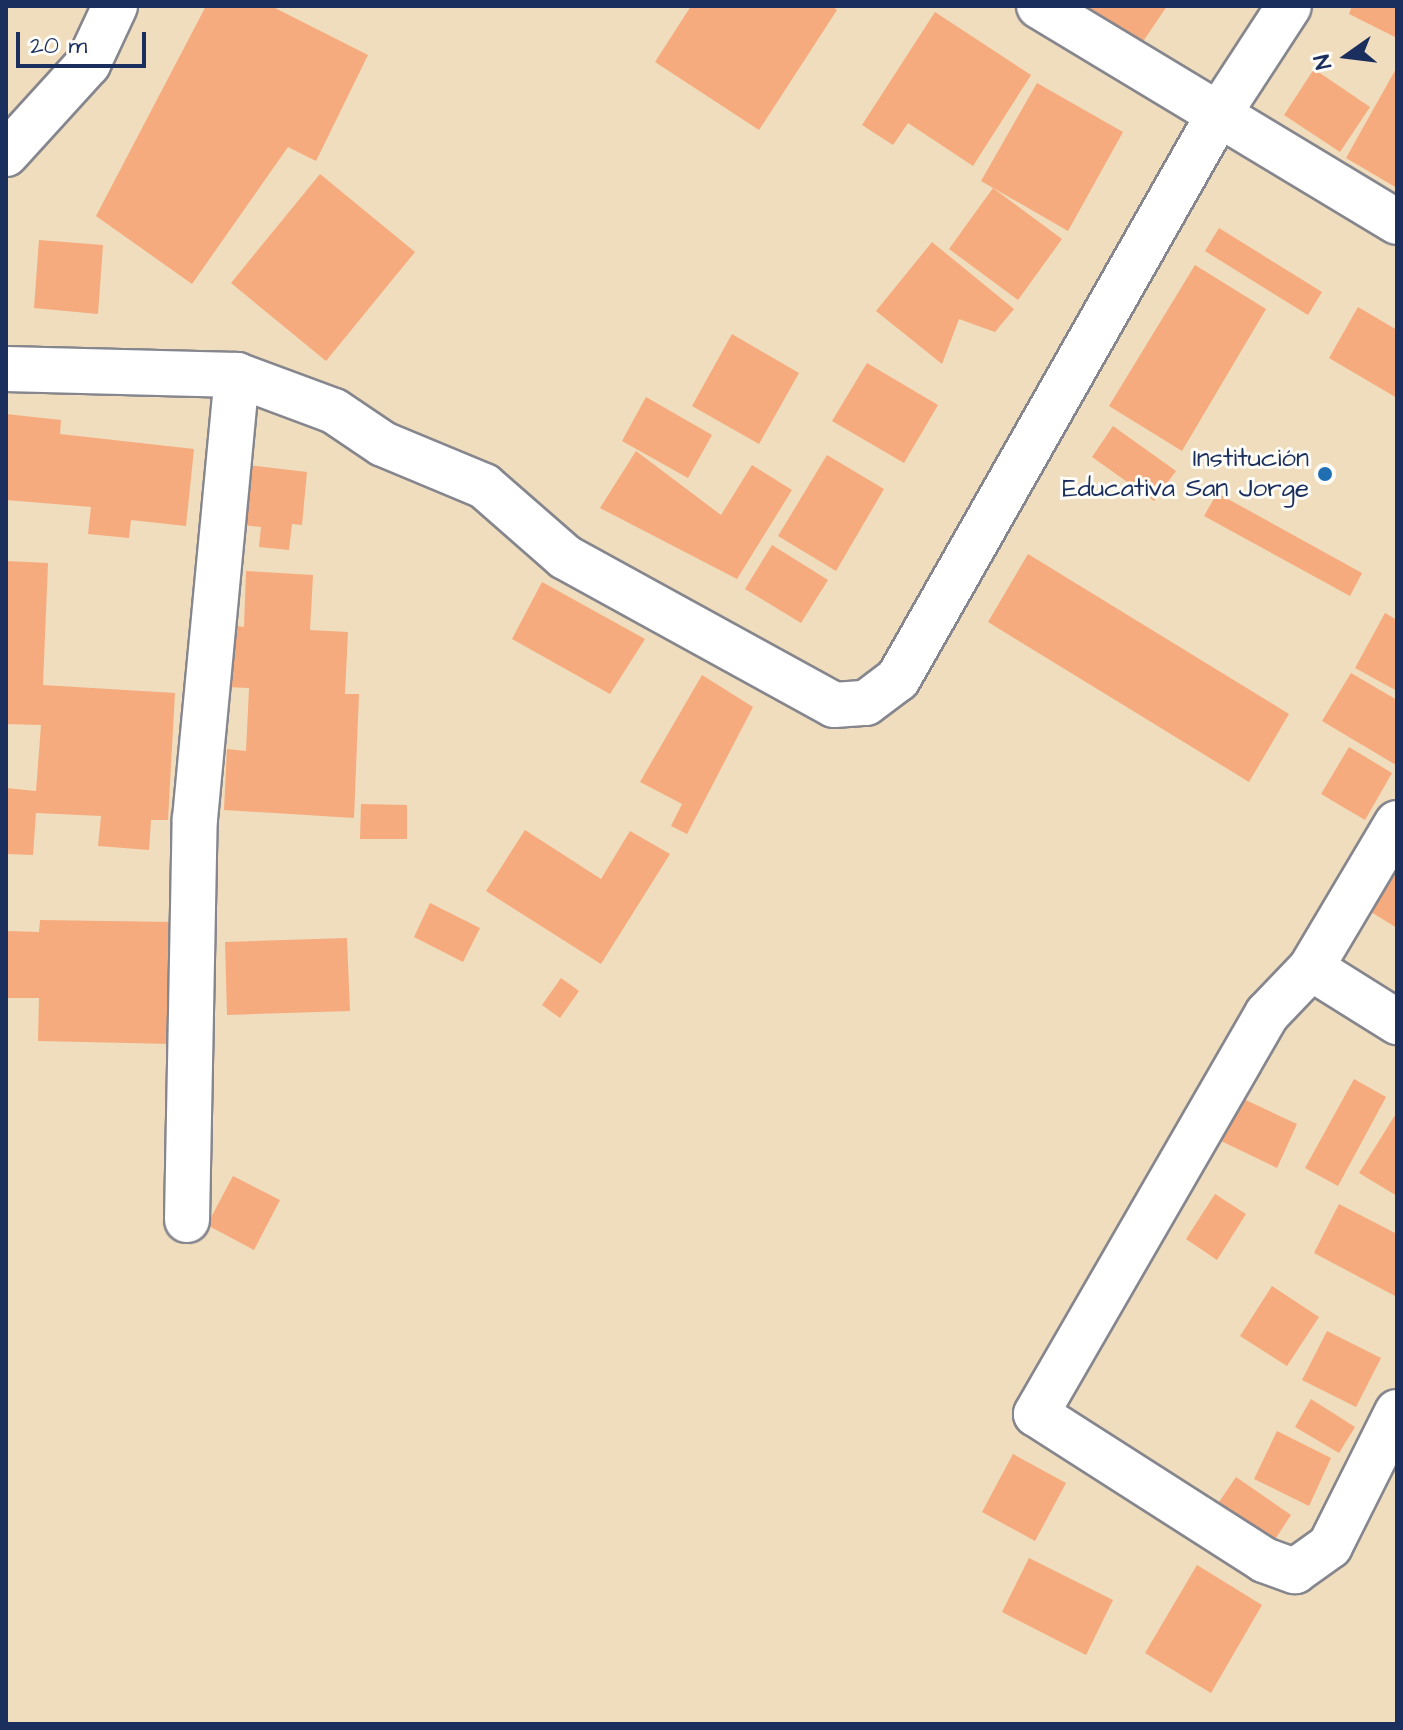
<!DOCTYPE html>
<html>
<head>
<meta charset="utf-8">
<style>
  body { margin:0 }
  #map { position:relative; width:1403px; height:1730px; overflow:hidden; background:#f0ddbd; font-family:"Architects Daughter",sans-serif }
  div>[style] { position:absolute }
  .building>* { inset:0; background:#f5ab7e }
  .roads { filter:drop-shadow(2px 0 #86868e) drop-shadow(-2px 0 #86868e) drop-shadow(0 2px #86868e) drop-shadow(0 -2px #86868e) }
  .minor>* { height:44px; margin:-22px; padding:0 22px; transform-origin:22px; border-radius:22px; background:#fff }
  .dots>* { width:22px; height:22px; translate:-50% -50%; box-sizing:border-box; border:4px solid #fdfcf7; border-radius:50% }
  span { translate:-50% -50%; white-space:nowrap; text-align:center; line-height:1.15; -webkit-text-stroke:6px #fdfcf7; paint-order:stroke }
  .poi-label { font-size:26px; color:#1b2f5e }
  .right { translate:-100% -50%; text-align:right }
  .frame { position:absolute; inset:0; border:8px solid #1b2f5e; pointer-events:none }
  .north { position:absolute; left:1307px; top:16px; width:80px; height:80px; -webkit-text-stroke:6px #fdfcf7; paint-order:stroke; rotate:256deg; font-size:22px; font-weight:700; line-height:32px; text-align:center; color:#1b2f5e }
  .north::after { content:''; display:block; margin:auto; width:28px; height:36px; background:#1b2f5e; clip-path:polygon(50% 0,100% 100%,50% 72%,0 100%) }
  .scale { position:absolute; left:16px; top:32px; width:130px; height:36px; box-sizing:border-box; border:4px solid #1b2f5e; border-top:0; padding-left:10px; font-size:24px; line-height:28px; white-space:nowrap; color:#1b2f5e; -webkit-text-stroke:6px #fdfcf7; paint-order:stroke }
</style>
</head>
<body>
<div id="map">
  <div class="building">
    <i style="clip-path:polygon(206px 6px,271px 6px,368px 55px,316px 161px,288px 147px,192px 284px,96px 216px)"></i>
    <i style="clip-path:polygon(691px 6px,832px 6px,837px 10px,759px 130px,655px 62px)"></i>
    <i style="clip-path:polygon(1060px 6px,1167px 6px,1134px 55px)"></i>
    <i style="clip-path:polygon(1352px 6px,1397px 6px,1397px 38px,1349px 14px)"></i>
    <i style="clip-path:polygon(935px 12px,1031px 75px,973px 166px,908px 123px,893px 145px,862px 125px)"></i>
    <i style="clip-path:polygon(1397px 67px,1397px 188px,1346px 158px)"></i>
    <i style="clip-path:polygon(1314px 69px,1370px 107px,1340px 152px,1284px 115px)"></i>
    <i style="clip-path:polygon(1037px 83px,1123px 132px,1068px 231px,981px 181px)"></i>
    <i style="clip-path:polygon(320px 174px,415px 252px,326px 361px,231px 283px)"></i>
    <i style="clip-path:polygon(993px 188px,1062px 239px,1018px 300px,949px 249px)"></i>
    <i style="clip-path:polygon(1219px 228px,1322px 292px,1308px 315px,1205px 251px)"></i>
    <i style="clip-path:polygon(39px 240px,103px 245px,98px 314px,34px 308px)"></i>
    <i style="clip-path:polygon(932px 242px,1014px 309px,995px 332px,959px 319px,942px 364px,876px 311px)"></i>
    <i style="clip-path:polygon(1195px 265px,1266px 309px,1182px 451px,1109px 406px)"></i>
    <i style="clip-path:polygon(1358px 307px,1397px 330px,1397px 398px,1329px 358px)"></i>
    <i style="clip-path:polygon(732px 334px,799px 373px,759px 444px,692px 406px)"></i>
    <i style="clip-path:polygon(867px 363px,938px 405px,904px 463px,832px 421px)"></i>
    <i style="clip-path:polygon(646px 397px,712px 435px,688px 478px,622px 441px)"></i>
    <i style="clip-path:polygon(6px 414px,61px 420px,60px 434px,194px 449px,186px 526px,131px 520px,129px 538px,88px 534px,91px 507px,6px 500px)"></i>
    <i style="clip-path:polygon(1113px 426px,1176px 471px,1154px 501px,1092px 457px)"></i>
    <i style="clip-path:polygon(636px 451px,721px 515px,752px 465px,792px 490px,737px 579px,600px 508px)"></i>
    <i style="clip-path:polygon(827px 455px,884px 489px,836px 571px,778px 536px)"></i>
    <i style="clip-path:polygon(247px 465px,307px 472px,302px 525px,292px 524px,289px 550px,259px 547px,261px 527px,241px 525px)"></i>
    <i style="clip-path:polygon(1217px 493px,1362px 573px,1350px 596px,1204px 516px)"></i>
    <i style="clip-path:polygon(772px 545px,828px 580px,801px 623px,745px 589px)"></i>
    <i style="clip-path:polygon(1028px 554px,1289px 714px,1249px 782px,988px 622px)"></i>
    <i style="clip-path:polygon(6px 561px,48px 563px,43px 685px,175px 693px,168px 820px,151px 820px,149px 850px,98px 846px,101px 816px,36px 813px,33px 855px,6px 854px,6px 788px,36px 791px,41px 725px,6px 724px)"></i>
    <i style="clip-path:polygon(246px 571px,313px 575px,310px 630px,348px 632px,345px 694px,359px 694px,354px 818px,224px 810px,227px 749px,246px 751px,249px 688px,226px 687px,229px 625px,244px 627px)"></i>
    <i style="clip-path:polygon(542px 582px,645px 639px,610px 694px,512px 639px)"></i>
    <i style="clip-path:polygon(1385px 613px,1397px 620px,1397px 691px,1355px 668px)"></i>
    <i style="clip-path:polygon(1351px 673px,1397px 700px,1396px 765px,1322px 721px)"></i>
    <i style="clip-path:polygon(702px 675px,753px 707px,687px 834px,671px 826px,682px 804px,640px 782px)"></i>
    <i style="clip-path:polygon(1349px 747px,1392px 773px,1365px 820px,1321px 794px)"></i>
    <i style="clip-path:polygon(361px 804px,407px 805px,407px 839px,360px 839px)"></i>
    <i style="clip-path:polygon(525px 830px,601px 879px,630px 831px,670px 854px,601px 964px,486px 891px)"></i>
    <i style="clip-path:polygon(1397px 871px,1397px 928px,1371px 912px)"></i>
    <i style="clip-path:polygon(430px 903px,480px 928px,463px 962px,414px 937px)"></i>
    <i style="clip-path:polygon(40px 920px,175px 922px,173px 1044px,38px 1041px,39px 998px,6px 998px,6px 931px,39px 932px)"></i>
    <i style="clip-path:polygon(347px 938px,350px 1011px,227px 1015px,225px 942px)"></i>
    <i style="clip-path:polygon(561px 978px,579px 991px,560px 1018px,542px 1005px)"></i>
    <i style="clip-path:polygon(1354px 1079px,1386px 1097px,1338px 1186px,1305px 1168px)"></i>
    <i style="clip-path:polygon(1237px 1096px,1297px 1124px,1277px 1168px,1217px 1139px)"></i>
    <i style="clip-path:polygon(1397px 1112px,1397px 1196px,1359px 1173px)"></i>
    <i style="clip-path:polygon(233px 1176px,280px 1200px,254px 1250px,207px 1225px)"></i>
    <i style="clip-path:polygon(1215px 1194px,1246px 1214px,1217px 1260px,1186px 1239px)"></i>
    <i style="clip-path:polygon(1339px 1204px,1397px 1234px,1397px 1297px,1314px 1253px)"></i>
    <i style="clip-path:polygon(1272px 1286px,1319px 1317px,1287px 1366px,1240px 1336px)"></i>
    <i style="clip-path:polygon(1327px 1331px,1381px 1358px,1356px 1407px,1302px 1380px)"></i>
    <i style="clip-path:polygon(1311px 1399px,1355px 1427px,1339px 1453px,1295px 1427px)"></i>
    <i style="clip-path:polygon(1277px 1431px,1331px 1458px,1309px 1506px,1254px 1479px)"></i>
    <i style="clip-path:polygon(1013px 1454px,1066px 1483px,1035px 1541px,982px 1512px)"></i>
    <i style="clip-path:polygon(1236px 1477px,1291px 1515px,1272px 1544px,1217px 1505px)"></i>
    <i style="clip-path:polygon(1029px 1558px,1113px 1600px,1086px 1655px,1002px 1612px)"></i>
    <i style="clip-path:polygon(1197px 1565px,1262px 1605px,1211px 1693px,1145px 1653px)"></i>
  </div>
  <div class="roads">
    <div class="minor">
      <i style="left:1039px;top:6px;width:418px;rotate:31.1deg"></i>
      <i style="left:6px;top:154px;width:122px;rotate:-47.7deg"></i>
      <i style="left:88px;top:64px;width:64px;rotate:-65deg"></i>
      <i style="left:6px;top:369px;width:231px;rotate:1.5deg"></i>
      <i style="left:237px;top:375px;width:103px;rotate:20.4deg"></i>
      <i style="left:334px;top:411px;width:59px;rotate:34deg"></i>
      <i style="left:383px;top:444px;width:109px;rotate:22.6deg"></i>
      <i style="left:484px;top:486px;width:108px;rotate:41.2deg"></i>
      <i style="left:565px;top:557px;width:307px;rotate:28.8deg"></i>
      <i style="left:834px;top:705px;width:32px;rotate:-4deg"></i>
      <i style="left:866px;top:703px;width:40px;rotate:-37deg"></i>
      <i style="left:898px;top:679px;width:652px;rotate:-60.41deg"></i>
      <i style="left:1220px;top:112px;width:126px;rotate:-56.9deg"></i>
      <i style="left:1397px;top:823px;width:169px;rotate:120.7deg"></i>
      <i style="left:1311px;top:968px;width:102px;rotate:32.1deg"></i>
      <i style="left:1311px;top:968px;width:64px;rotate:133.7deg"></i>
      <i style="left:1267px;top:1014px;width:462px;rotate:120deg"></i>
      <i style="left:1036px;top:1414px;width:271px;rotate:32.6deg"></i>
      <i style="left:1264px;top:1560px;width:33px;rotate:20deg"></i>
      <i style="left:1295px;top:1571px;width:43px;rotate:-35.5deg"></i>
      <i style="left:1330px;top:1546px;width:150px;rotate:-63.4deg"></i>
      <i style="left:187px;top:1220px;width:401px;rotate:-88.9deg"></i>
      <i style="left:195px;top:819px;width:446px;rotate:-84.6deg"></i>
    </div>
  </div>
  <div class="dots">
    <i style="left:1325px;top:474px;background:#1f6fb2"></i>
  </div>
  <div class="poi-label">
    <span class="right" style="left:1309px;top:474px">Institución<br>Educativa San Jorge</span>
  </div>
  <div class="frame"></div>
  <div class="north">N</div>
  <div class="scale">20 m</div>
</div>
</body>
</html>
